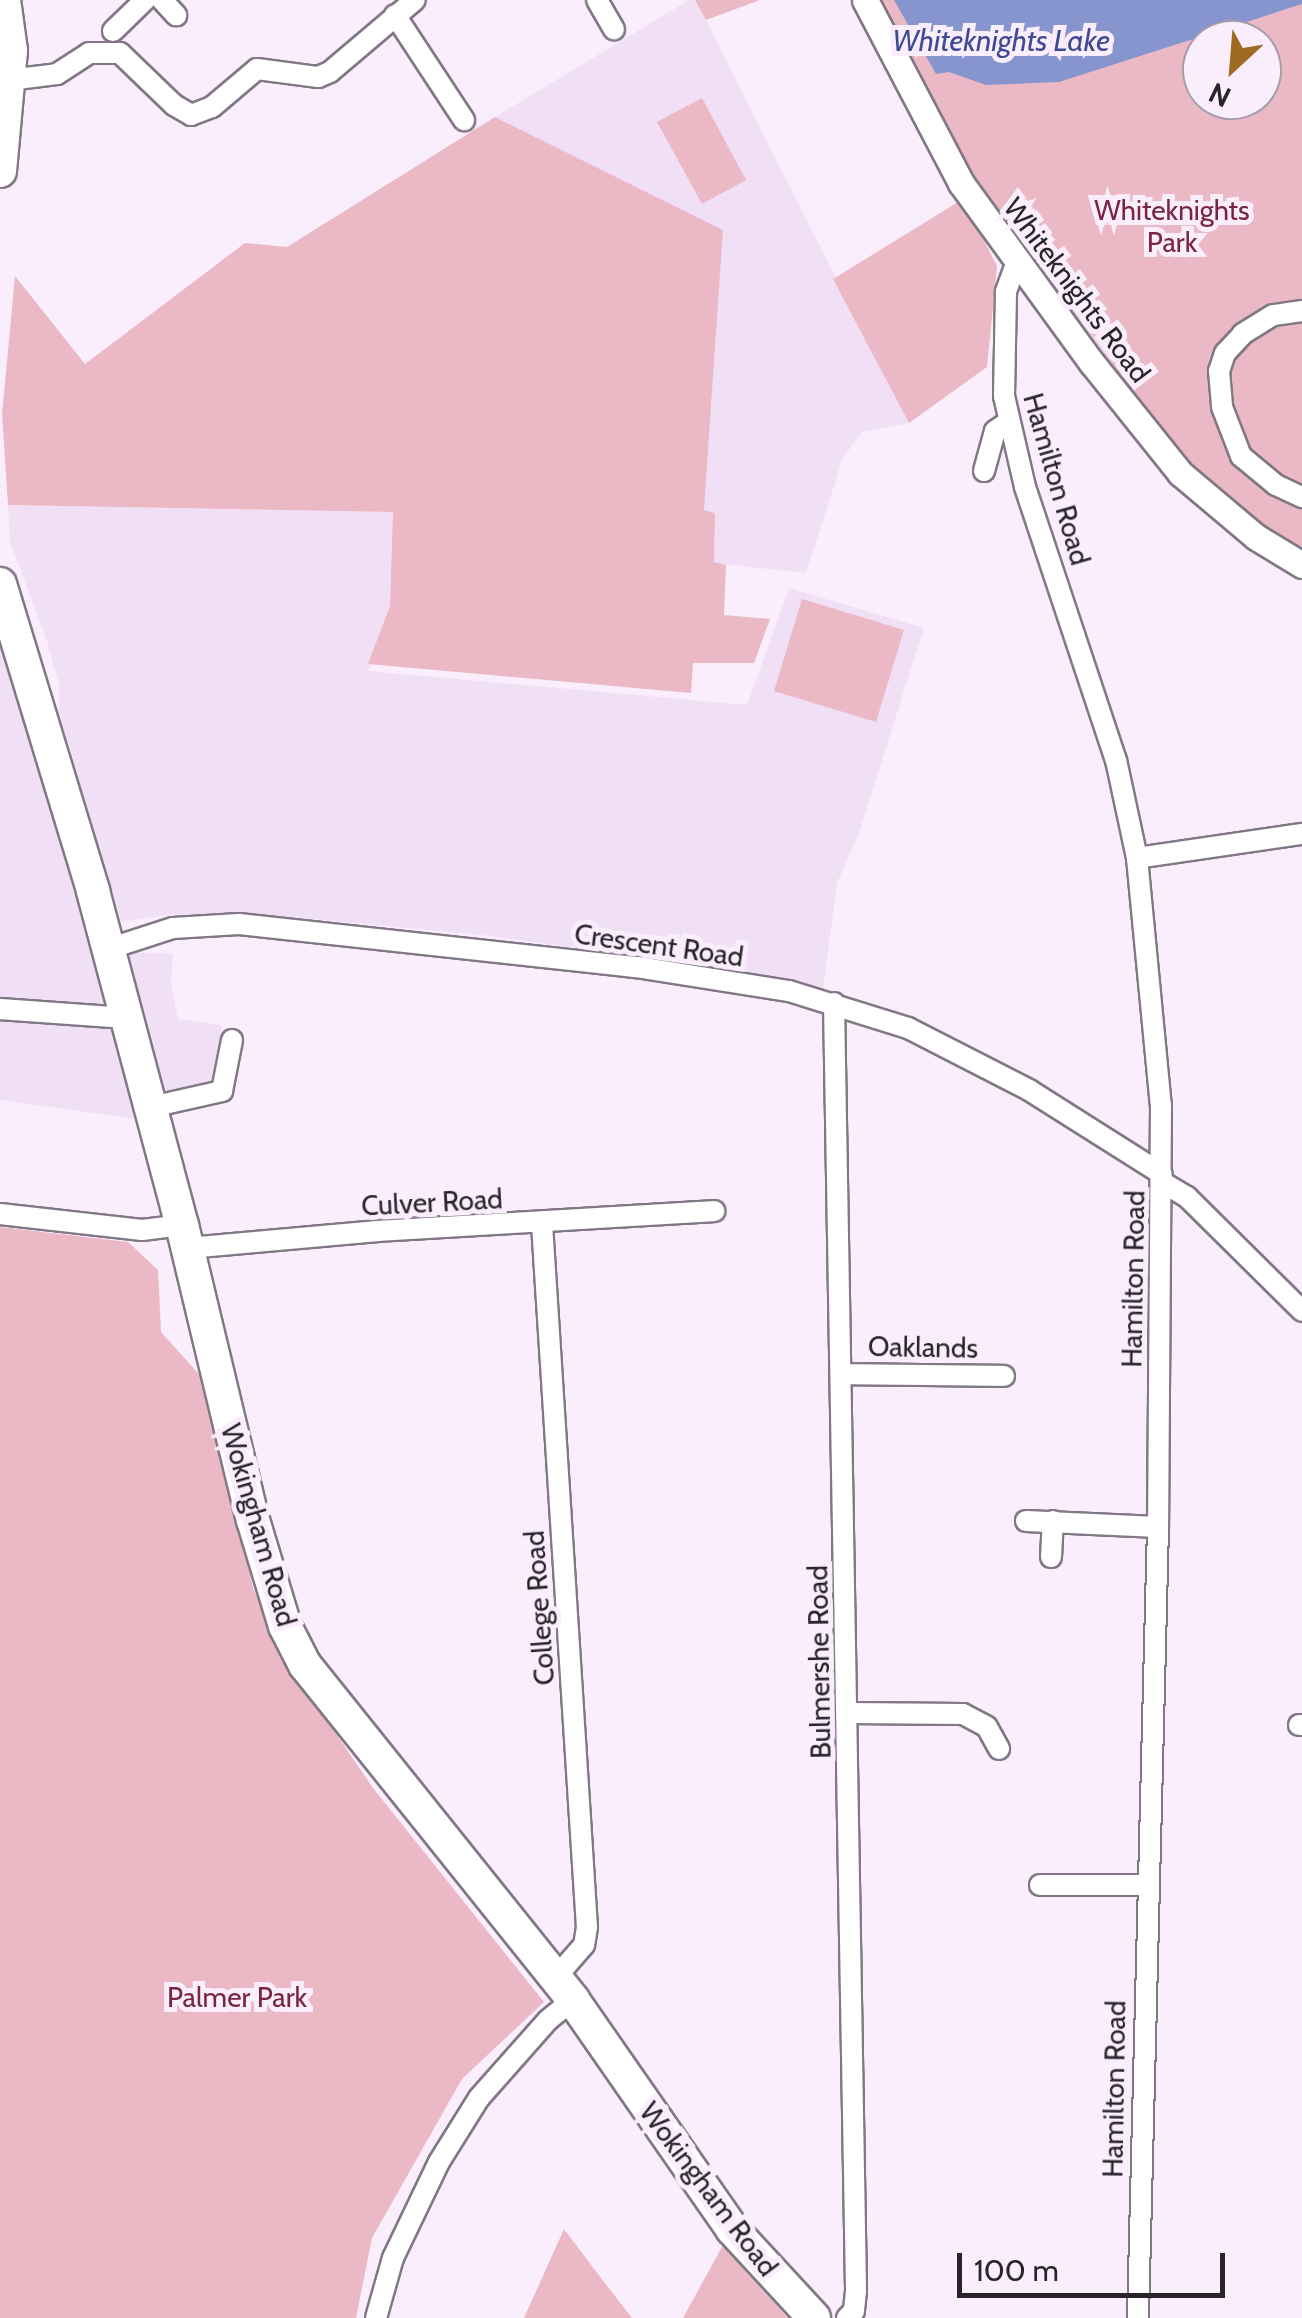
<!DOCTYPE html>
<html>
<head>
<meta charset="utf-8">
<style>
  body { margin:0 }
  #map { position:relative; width:1302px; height:2318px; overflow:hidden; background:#faeefd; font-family:Cabin,sans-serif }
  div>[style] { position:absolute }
  .built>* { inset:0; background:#f0dff5 }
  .green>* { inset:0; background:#ebb9c5 }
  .water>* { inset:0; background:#8695ce }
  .roads { filter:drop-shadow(2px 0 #827885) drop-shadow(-2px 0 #827885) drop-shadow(0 2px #827885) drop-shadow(0 -2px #827885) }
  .minor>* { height:20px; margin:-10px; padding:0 10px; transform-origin:10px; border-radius:10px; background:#fff }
  .tertiary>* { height:25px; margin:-12.5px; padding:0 12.5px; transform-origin:12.5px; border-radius:12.5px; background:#fff }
  .primary>* { height:32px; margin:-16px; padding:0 16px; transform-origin:16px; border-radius:16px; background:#fff }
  span { translate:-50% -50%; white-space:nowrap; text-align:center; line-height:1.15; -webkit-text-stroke:10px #faeefd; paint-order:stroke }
  .park-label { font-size:28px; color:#782642 }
  .street-label { font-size:28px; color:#28242a }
  .water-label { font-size:30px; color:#3e4a91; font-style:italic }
  .north { position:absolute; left:1182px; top:20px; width:100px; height:100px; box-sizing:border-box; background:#faeefd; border:2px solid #a69da9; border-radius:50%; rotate:206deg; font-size:28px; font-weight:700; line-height:40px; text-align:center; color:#28242a }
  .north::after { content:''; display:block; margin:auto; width:35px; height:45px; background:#9f6b23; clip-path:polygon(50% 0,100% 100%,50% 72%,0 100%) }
  .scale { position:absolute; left:957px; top:2253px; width:268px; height:45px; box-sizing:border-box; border:5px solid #28242a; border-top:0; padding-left:12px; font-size:30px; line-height:35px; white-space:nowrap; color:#28242a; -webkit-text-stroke:8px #faeefd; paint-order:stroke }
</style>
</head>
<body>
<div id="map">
  <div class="built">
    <i style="clip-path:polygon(689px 0,695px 0,706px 20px,909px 423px,862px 432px,843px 458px,806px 573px,714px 563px,715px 513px,704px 510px,723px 230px,495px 117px)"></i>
    <i style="clip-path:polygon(8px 505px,393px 512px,390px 606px,369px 671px,747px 705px,789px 588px,924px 628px,859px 833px,837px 883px,823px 990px,720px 967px,490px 936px,274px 915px,177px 914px,121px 921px,59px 712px,59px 685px,47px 641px,10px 542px)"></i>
    <i style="clip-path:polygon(0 637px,97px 952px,173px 953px,171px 982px,178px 1019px,222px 1025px,217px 1094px,137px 1119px,0 1100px)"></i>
  </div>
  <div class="green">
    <i style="clip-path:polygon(695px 0,760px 0,706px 20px)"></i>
    <i style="clip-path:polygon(evenodd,870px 0,1302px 0,1302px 559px,1179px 475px,1158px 426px,1147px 411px,1136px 406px,1131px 389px,1082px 322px,965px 179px,870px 0,1202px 40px,1262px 40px,1262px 100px,1202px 100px,1202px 40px)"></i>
    <i style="clip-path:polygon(702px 98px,746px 180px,702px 204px,657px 122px)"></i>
    <i style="clip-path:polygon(495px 117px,723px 230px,704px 510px,715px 513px,714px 562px,726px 565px,724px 615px,770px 619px,754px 663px,693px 663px,691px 693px,368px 664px,390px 606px,393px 512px,8px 505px,2px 414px,15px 276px,85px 364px,245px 243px,287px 247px)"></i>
    <i style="clip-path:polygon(963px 199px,997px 266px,987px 367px,909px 423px,833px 279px)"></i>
    <i style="clip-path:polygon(802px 599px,904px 630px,876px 722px,774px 691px)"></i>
    <i style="clip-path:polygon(0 1227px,128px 1242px,158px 1270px,161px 1332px,207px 1383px,253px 1588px,273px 1629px,304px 1687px,373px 1788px,544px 2002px,462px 2079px,372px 2238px,356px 2318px,0 2318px)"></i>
    <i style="clip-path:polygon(564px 2229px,601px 2278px,632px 2318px,524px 2318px)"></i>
    <i style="clip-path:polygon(723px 2245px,747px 2273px,788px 2318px,683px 2318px)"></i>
  </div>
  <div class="water">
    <i style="clip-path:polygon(894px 0,1302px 0,1302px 4px,1059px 82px,986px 85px,949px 72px,936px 74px)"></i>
  </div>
  <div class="roads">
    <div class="minor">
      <i style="left:162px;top:0;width:21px;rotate:47deg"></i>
      <i style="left:597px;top:0;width:34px;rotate:60deg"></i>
      <i style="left:395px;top:15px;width:126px;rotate:56.7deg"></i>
      <i style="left:113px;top:31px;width:45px;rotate:-44.1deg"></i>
      <i style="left:9px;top:80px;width:48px;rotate:-7.1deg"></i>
      <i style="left:57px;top:74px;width:38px;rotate:-33deg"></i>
      <i style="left:89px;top:53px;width:31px"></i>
      <i style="left:120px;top:53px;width:75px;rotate:43.9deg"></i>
      <i style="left:174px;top:105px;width:20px;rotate:30deg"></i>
      <i style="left:191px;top:115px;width:22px;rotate:-21deg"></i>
      <i style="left:212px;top:107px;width:59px;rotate:-40.2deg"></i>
      <i style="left:257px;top:69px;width:62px;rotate:7.5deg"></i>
      <i style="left:318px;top:77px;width:13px;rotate:-23deg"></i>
      <i style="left:330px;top:72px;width:111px;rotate:-40.3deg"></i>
      <i style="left:1016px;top:264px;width:30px;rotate:110deg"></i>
      <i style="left:1006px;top:292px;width:104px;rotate:91.1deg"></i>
      <i style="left:1004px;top:396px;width:93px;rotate:77deg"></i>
      <i style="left:1025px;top:487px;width:288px;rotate:71.6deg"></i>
      <i style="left:1116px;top:760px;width:100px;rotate:77.9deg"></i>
      <i style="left:1137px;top:858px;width:248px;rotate:84.5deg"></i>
      <i style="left:1161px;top:1105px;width:422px;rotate:90.4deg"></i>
      <i style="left:1158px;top:1527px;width:791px;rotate:91.45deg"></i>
      <i style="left:1302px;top:311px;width:29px;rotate:172deg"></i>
      <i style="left:1273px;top:315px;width:36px;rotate:148deg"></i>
      <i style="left:1243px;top:334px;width:26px;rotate:133deg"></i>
      <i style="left:1225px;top:353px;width:19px;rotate:108deg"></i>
      <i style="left:1219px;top:371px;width:36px;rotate:85deg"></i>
      <i style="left:1222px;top:407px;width:53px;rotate:68.8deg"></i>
      <i style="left:1241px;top:456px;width:45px;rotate:39.6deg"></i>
      <i style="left:1276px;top:485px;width:29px;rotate:25deg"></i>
      <i style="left:984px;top:471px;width:41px;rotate:-74.6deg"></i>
      <i style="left:995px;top:431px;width:16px;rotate:-35deg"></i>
      <i style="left:1137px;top:858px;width:167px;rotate:-8.3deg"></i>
      <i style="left:108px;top:949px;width:68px;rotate:-17.9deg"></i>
      <i style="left:173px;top:928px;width:66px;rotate:-3.5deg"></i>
      <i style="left:239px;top:924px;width:400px;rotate:6.2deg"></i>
      <i style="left:637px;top:967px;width:154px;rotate:9deg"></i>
      <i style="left:789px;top:991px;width:125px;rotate:17.3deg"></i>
      <i style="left:908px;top:1028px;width:136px;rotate:27.1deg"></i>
      <i style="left:1029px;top:1090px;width:157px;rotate:32.3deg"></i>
      <i style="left:834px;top:1003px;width:1288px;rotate:89.02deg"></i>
      <i style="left:856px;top:2291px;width:20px;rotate:96deg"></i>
      <i style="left:854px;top:2311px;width:10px;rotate:135deg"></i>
      <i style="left:0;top:1009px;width:127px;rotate:4.1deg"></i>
      <i style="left:151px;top:1107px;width:73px;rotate:-12.7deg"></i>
      <i style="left:222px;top:1091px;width:52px;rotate:-78.9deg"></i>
      <i style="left:1162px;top:1182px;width:29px;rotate:31deg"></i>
      <i style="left:1187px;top:1197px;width:162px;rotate:44.7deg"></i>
      <i style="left:0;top:1214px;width:143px;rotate:6.4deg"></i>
      <i style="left:142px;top:1230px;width:40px;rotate:-7.1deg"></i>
      <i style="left:542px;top:1224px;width:704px;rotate:86.34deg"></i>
      <i style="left:587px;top:1927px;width:18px;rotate:99deg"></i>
      <i style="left:584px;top:1945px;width:44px;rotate:131.3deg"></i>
      <i style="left:188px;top:1248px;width:191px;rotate:-5.1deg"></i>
      <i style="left:378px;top:1231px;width:337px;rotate:-3.4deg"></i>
      <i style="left:841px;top:1374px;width:163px;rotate:0.7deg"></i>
      <i style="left:1026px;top:1521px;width:132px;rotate:2.6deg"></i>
      <i style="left:1051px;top:1557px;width:36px;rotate:-87deg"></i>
      <i style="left:847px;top:1713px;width:116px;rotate:0.5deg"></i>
      <i style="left:963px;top:1714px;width:27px;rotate:28deg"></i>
      <i style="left:987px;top:1727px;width:25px;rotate:61deg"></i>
      <i style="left:1299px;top:1725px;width:3px"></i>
      <i style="left:1040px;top:1885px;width:108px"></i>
      <i style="left:376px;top:2318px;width:62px;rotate:-74.2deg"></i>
      <i style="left:393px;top:2258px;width:106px;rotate:-64.4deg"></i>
      <i style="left:439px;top:2162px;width:75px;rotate:-58deg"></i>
      <i style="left:479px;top:2098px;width:104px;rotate:-48.5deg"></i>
      <i style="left:548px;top:2020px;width:32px;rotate:-39deg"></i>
    </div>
    <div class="tertiary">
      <i style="left:865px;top:0;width:207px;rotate:62.3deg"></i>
      <i style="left:961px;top:183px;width:223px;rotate:54deg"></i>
      <i style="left:1092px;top:363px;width:141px;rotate:51.3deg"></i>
      <i style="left:1180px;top:473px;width:99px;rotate:40.1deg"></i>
      <i style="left:1256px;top:537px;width:54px;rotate:31.3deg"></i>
    </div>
    <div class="primary">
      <i style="left:0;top:171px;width:121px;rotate:-84.8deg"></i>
      <i style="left:11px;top:51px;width:51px;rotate:-97.8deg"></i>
      <i style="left:0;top:584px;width:321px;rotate:73.1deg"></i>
      <i style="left:93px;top:891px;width:346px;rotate:75.1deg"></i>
      <i style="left:182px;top:1225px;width:303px;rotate:76.5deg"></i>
      <i style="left:253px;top:1520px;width:111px;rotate:73.2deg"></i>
      <i style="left:285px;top:1626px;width:44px;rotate:62.9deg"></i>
      <i style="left:305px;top:1665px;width:429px;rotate:51.3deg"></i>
      <i style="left:573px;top:2000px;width:279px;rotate:55.2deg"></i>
      <i style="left:732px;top:2229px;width:121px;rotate:47.3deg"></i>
    </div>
  </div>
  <div class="park-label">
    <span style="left:1172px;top:226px">Whiteknights<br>Park</span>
    <span style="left:237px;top:1997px">Palmer Park</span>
  </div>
  <div class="street-label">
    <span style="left:1077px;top:290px;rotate:53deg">Whiteknights Road</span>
    <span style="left:1057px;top:479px;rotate:74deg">Hamilton Road</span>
    <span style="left:659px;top:945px;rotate:8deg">Crescent Road</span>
    <span style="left:432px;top:1202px;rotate:-3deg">Culver Road</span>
    <span style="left:1133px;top:1279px;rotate:-89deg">Hamilton Road</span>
    <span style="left:923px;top:1347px;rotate:1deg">Oaklands</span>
    <span style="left:259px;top:1525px;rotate:74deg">Wokingham Road</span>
    <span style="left:539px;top:1608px;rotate:-94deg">College Road</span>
    <span style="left:819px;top:1662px;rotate:-91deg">Bulmershe Road</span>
    <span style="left:1114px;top:2089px;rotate:-89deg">Hamilton Road</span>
    <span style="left:709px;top:2189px;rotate:53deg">Wokingham Road</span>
  </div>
  <div class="water-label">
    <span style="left:1001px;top:41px">Whiteknights Lake</span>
  </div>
  <div class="north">N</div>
  <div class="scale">100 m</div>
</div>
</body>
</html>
